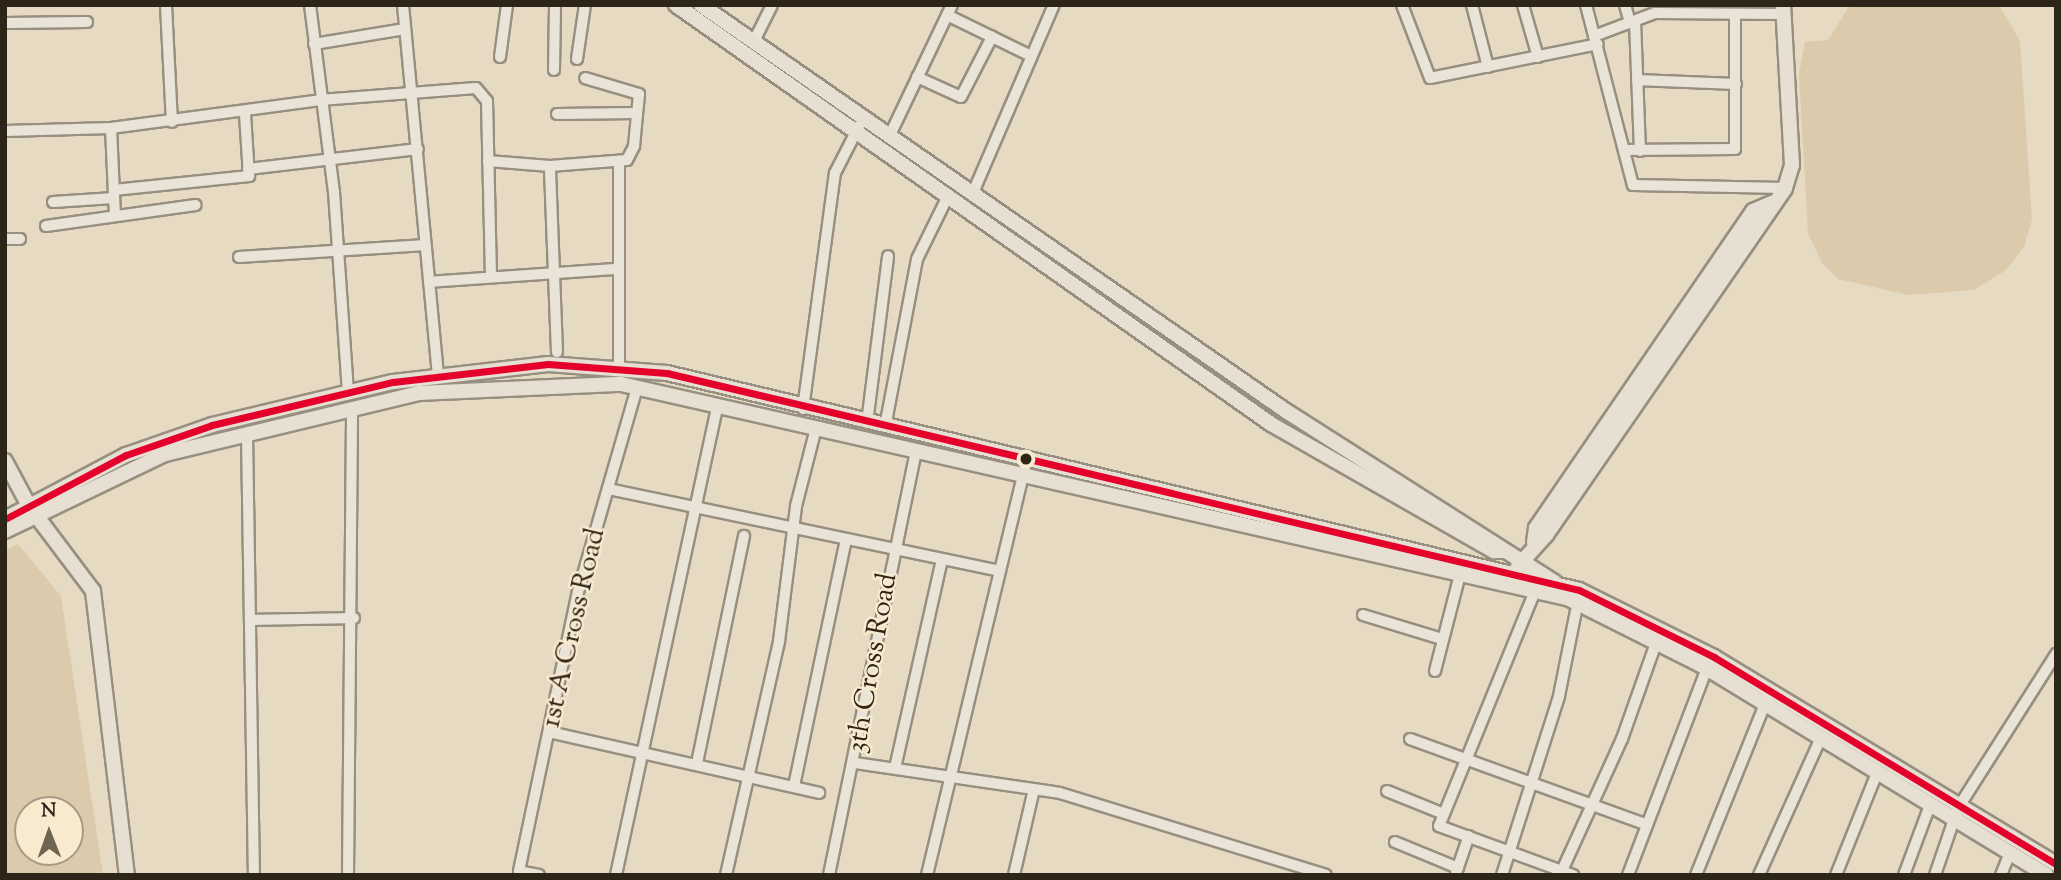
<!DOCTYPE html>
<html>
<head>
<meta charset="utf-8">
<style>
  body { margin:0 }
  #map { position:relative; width:2061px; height:880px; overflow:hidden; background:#e6dac3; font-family:"Sorts Mill Goudy",serif }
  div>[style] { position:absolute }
  .green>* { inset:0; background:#dbcbac }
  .roads { filter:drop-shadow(2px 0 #978f80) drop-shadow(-2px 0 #978f80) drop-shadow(0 2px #978f80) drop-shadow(0 -2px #978f80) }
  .minor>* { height:10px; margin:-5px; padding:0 5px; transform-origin:5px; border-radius:5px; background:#eae4d8 }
  .major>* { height:14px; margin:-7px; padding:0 7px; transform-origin:7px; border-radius:7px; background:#e6dfd2 }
  .bus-1>* { height:7px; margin:-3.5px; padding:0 3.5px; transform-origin:3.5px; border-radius:3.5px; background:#e4002b }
  .dots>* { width:19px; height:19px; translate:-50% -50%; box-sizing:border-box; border:4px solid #f8eacf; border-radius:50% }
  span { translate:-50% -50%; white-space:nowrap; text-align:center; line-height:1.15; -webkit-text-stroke:5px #f8eacf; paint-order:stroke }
  .street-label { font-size:28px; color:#2e2519 }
  .frame { position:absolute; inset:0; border:7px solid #2e2519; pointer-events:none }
  .north { position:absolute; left:14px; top:796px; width:70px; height:70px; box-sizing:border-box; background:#f8eacf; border:2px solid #a79b86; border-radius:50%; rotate:359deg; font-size:19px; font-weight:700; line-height:28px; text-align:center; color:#2e2519 }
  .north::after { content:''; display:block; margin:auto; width:24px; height:32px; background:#6e6454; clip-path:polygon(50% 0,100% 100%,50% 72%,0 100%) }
</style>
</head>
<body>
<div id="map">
  <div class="green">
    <i style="clip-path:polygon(1850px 5px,1999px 5px,2020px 41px,2032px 219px,2024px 247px,2006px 270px,1974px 290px,1909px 295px,1838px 279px,1822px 263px,1808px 233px,1799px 74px,1805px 42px,1828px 40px)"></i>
    <i style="clip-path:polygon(evenodd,18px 544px,61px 596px,103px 875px,5px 875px,5px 551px,18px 544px,28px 810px,70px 810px,70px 852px,28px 852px,28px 810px)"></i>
  </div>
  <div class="roads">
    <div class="minor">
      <i style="left:166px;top:5px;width:117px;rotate:87.1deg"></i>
      <i style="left:310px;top:5px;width:189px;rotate:82.7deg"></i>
      <i style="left:334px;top:192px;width:201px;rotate:86deg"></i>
      <i style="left:403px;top:5px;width:372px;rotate:84.6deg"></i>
      <i style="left:1402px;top:5px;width:78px;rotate:69deg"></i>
      <i style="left:1430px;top:78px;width:171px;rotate:-11.4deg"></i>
      <i style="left:1472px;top:5px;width:64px;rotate:75.5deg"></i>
      <i style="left:1523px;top:5px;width:54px;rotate:73.9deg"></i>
      <i style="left:1586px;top:5px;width:186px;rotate:75.4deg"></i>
      <i style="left:1633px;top:185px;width:152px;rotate:1.1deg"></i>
      <i style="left:1625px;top:5px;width:19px;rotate:74deg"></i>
      <i style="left:947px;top:15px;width:93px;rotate:26deg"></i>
      <i style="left:1635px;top:21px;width:130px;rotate:87.8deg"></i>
      <i style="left:5px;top:23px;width:82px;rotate:-0.7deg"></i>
      <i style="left:1594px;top:36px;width:65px;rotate:-20.7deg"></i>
      <i style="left:1655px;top:13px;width:128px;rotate:0.4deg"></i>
      <i style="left:753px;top:43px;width:42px;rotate:-63.4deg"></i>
      <i style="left:314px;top:44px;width:92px;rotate:-9.4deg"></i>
      <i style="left:500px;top:57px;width:52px;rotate:-82.3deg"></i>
      <i style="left:577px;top:59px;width:55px;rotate:-81.6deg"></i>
      <i style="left:554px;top:70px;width:65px;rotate:-89.1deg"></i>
      <i style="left:917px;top:77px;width:48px;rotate:24.4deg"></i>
      <i style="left:961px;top:97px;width:68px;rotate:-62.7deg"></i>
      <i style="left:1637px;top:80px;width:99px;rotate:2.3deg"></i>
      <i style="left:557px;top:114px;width:79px;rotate:-0.7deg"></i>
      <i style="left:111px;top:128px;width:88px;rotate:87.4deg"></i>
      <i style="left:5px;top:131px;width:106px;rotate:-1.6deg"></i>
      <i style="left:111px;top:128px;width:211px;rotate:-7.6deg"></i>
      <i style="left:320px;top:100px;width:156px;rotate:-4.4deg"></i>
      <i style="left:476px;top:88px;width:17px;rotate:50deg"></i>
      <i style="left:487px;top:101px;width:176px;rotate:88.7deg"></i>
      <i style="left:889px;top:137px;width:146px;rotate:-64.5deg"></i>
      <i style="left:1624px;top:150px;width:111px;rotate:-0.5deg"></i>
      <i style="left:1735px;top:149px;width:131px;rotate:-90deg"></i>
      <i style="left:488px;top:161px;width:62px;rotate:4.6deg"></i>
      <i style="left:619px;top:162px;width:205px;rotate:90deg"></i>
      <i style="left:248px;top:169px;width:171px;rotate:-6.7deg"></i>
      <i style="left:114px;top:190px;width:136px;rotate:-5.9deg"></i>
      <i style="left:249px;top:176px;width:62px;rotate:-93.7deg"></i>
      <i style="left:972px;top:195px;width:207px;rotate:-66.7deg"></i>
      <i style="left:53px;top:202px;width:61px;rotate:-3.8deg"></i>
      <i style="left:46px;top:226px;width:151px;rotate:-8deg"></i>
      <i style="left:5px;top:239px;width:15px"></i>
      <i style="left:239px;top:257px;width:187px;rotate:-3.7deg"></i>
      <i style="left:429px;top:282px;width:188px;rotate:-4deg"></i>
      <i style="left:557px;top:352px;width:186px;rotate:-92.2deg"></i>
      <i style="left:550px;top:166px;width:77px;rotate:-4.5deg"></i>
      <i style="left:627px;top:160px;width:16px;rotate:-63deg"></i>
      <i style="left:634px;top:146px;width:52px;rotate:-84.5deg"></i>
      <i style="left:639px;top:94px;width:56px;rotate:-163.5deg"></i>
      <i style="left:803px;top:409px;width:238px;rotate:-82.3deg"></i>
      <i style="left:835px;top:173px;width:53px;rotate:-62.9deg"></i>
      <i style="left:867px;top:423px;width:168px;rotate:-82.8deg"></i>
      <i style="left:885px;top:427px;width:171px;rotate:-79.2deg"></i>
      <i style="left:917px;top:259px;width:66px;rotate:-63.8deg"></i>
      <i style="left:247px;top:434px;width:441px;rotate:89.1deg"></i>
      <i style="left:608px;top:489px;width:400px;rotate:11.8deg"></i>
      <i style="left:1535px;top:591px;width:254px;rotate:112.2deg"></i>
      <i style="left:1439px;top:826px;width:143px;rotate:20.1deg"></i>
      <i style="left:1363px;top:615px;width:83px;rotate:16.9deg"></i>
      <i style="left:251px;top:620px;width:103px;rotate:-1.1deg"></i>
      <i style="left:1435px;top:671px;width:100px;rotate:-75.5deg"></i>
      <i style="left:549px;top:732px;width:277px;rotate:12.7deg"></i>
      <i style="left:1410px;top:739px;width:252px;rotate:19.9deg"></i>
      <i style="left:697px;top:763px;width:232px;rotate:-78.3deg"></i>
      <i style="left:855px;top:763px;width:207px;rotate:8.3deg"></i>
      <i style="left:1060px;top:793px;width:278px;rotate:17.1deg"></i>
      <i style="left:895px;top:768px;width:214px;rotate:-77.3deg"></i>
      <i style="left:794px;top:786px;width:252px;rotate:-78.1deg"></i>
      <i style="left:1387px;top:791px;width:61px;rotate:22deg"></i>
      <i style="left:1395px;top:842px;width:68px;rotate:22.4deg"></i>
      <i style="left:1456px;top:873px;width:39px;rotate:-71deg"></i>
      <i style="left:348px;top:875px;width:466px;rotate:-89.5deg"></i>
      <i style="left:539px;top:875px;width:20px;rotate:-169deg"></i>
      <i style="left:519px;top:871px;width:285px;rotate:-78.1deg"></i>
      <i style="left:578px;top:592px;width:213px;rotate:-73.9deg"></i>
      <i style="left:616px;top:875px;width:481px;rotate:-77.8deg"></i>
      <i style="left:726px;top:875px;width:240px;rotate:-77.2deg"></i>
      <i style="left:779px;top:641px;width:136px;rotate:-82.8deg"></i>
      <i style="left:796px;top:506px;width:81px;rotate:-75.6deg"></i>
      <i style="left:829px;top:875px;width:432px;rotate:-78.4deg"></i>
      <i style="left:927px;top:875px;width:419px;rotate:-76.5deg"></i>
      <i style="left:1014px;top:875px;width:88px;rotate:-76.9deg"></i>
      <i style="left:1502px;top:875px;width:188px;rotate:-72.3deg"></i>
      <i style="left:1559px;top:696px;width:97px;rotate:-78.7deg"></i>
      <i style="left:1560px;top:875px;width:149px;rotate:-65.5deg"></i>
      <i style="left:1622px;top:739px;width:105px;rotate:-70.5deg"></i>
      <i style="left:1628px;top:875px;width:222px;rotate:-69.1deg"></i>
      <i style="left:1696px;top:875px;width:192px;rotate:-68deg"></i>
      <i style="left:1759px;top:875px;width:150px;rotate:-65.7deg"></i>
      <i style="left:1836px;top:875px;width:110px;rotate:-68.1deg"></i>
      <i style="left:1904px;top:875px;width:75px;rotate:-69.6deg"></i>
      <i style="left:1935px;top:875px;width:71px;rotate:-71.1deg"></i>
      <i style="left:1958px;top:808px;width:183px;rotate:-57.5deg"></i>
      <i style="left:2001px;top:875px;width:24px;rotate:-68deg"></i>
    </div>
    <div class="major">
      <i style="left:676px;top:5px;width:728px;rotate:35.15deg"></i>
      <i style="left:1271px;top:424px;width:257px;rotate:29.7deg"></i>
      <i style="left:1494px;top:551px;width:11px"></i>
      <i style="left:701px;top:5px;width:712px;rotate:34.76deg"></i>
      <i style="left:1286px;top:411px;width:318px;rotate:32.5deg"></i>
      <i style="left:5px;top:461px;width:51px;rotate:61.9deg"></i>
      <i style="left:29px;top:506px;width:106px;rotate:53deg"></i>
      <i style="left:93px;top:591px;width:286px;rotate:83.2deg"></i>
      <i style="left:5px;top:519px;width:137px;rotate:-27.9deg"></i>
      <i style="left:126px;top:455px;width:91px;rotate:-19.2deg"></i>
      <i style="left:212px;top:425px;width:186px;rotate:-13.4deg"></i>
      <i style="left:393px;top:382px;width:156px;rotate:-6.6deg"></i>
      <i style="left:548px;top:364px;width:119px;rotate:4.3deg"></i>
      <i style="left:667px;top:373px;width:937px;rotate:13.38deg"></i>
      <i style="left:1579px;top:590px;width:151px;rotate:26.4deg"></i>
      <i style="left:1714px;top:657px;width:400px;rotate:31.2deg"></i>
      <i style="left:5px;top:531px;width:178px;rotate:-25.7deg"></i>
      <i style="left:165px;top:454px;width:262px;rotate:-13.5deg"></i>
      <i style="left:420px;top:393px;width:201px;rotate:-2.6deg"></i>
      <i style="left:621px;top:384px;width:970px;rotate:12.75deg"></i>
      <i style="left:1567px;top:598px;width:150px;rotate:26.6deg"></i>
      <i style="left:1701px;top:665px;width:404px;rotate:31.3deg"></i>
      <i style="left:1534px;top:542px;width:14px;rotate:-82deg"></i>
      <i style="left:1536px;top:528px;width:384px;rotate:-55.6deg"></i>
      <i style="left:1753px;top:211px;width:21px;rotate:-23deg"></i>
      <i style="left:1518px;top:566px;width:42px;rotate:-47.9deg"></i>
      <i style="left:1546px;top:535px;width:421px;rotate:-55.4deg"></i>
      <i style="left:1785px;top:188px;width:24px;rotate:-73deg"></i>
      <i style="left:1792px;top:165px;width:160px;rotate:-93.2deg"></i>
    </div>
  </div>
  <div class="bus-1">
    <i style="left:5px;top:519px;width:137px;rotate:-27.9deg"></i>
    <i style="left:126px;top:455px;width:91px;rotate:-19.2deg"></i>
    <i style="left:212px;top:425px;width:186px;rotate:-13.4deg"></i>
    <i style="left:393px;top:382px;width:156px;rotate:-6.6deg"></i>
    <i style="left:548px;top:364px;width:119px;rotate:4.3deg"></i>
    <i style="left:667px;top:373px;width:937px;rotate:13.38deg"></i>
    <i style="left:1579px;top:590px;width:151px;rotate:26.4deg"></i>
    <i style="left:1714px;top:657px;width:400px;rotate:31.2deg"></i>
  </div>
  <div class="dots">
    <i style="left:1026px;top:459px;background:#2e2519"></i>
  </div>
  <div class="street-label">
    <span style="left:574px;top:628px;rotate:-77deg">1st A Cross Road</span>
    <span style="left:873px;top:663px;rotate:-80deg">3th Cross Road</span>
  </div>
  <div class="frame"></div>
  <div class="north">N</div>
</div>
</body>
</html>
